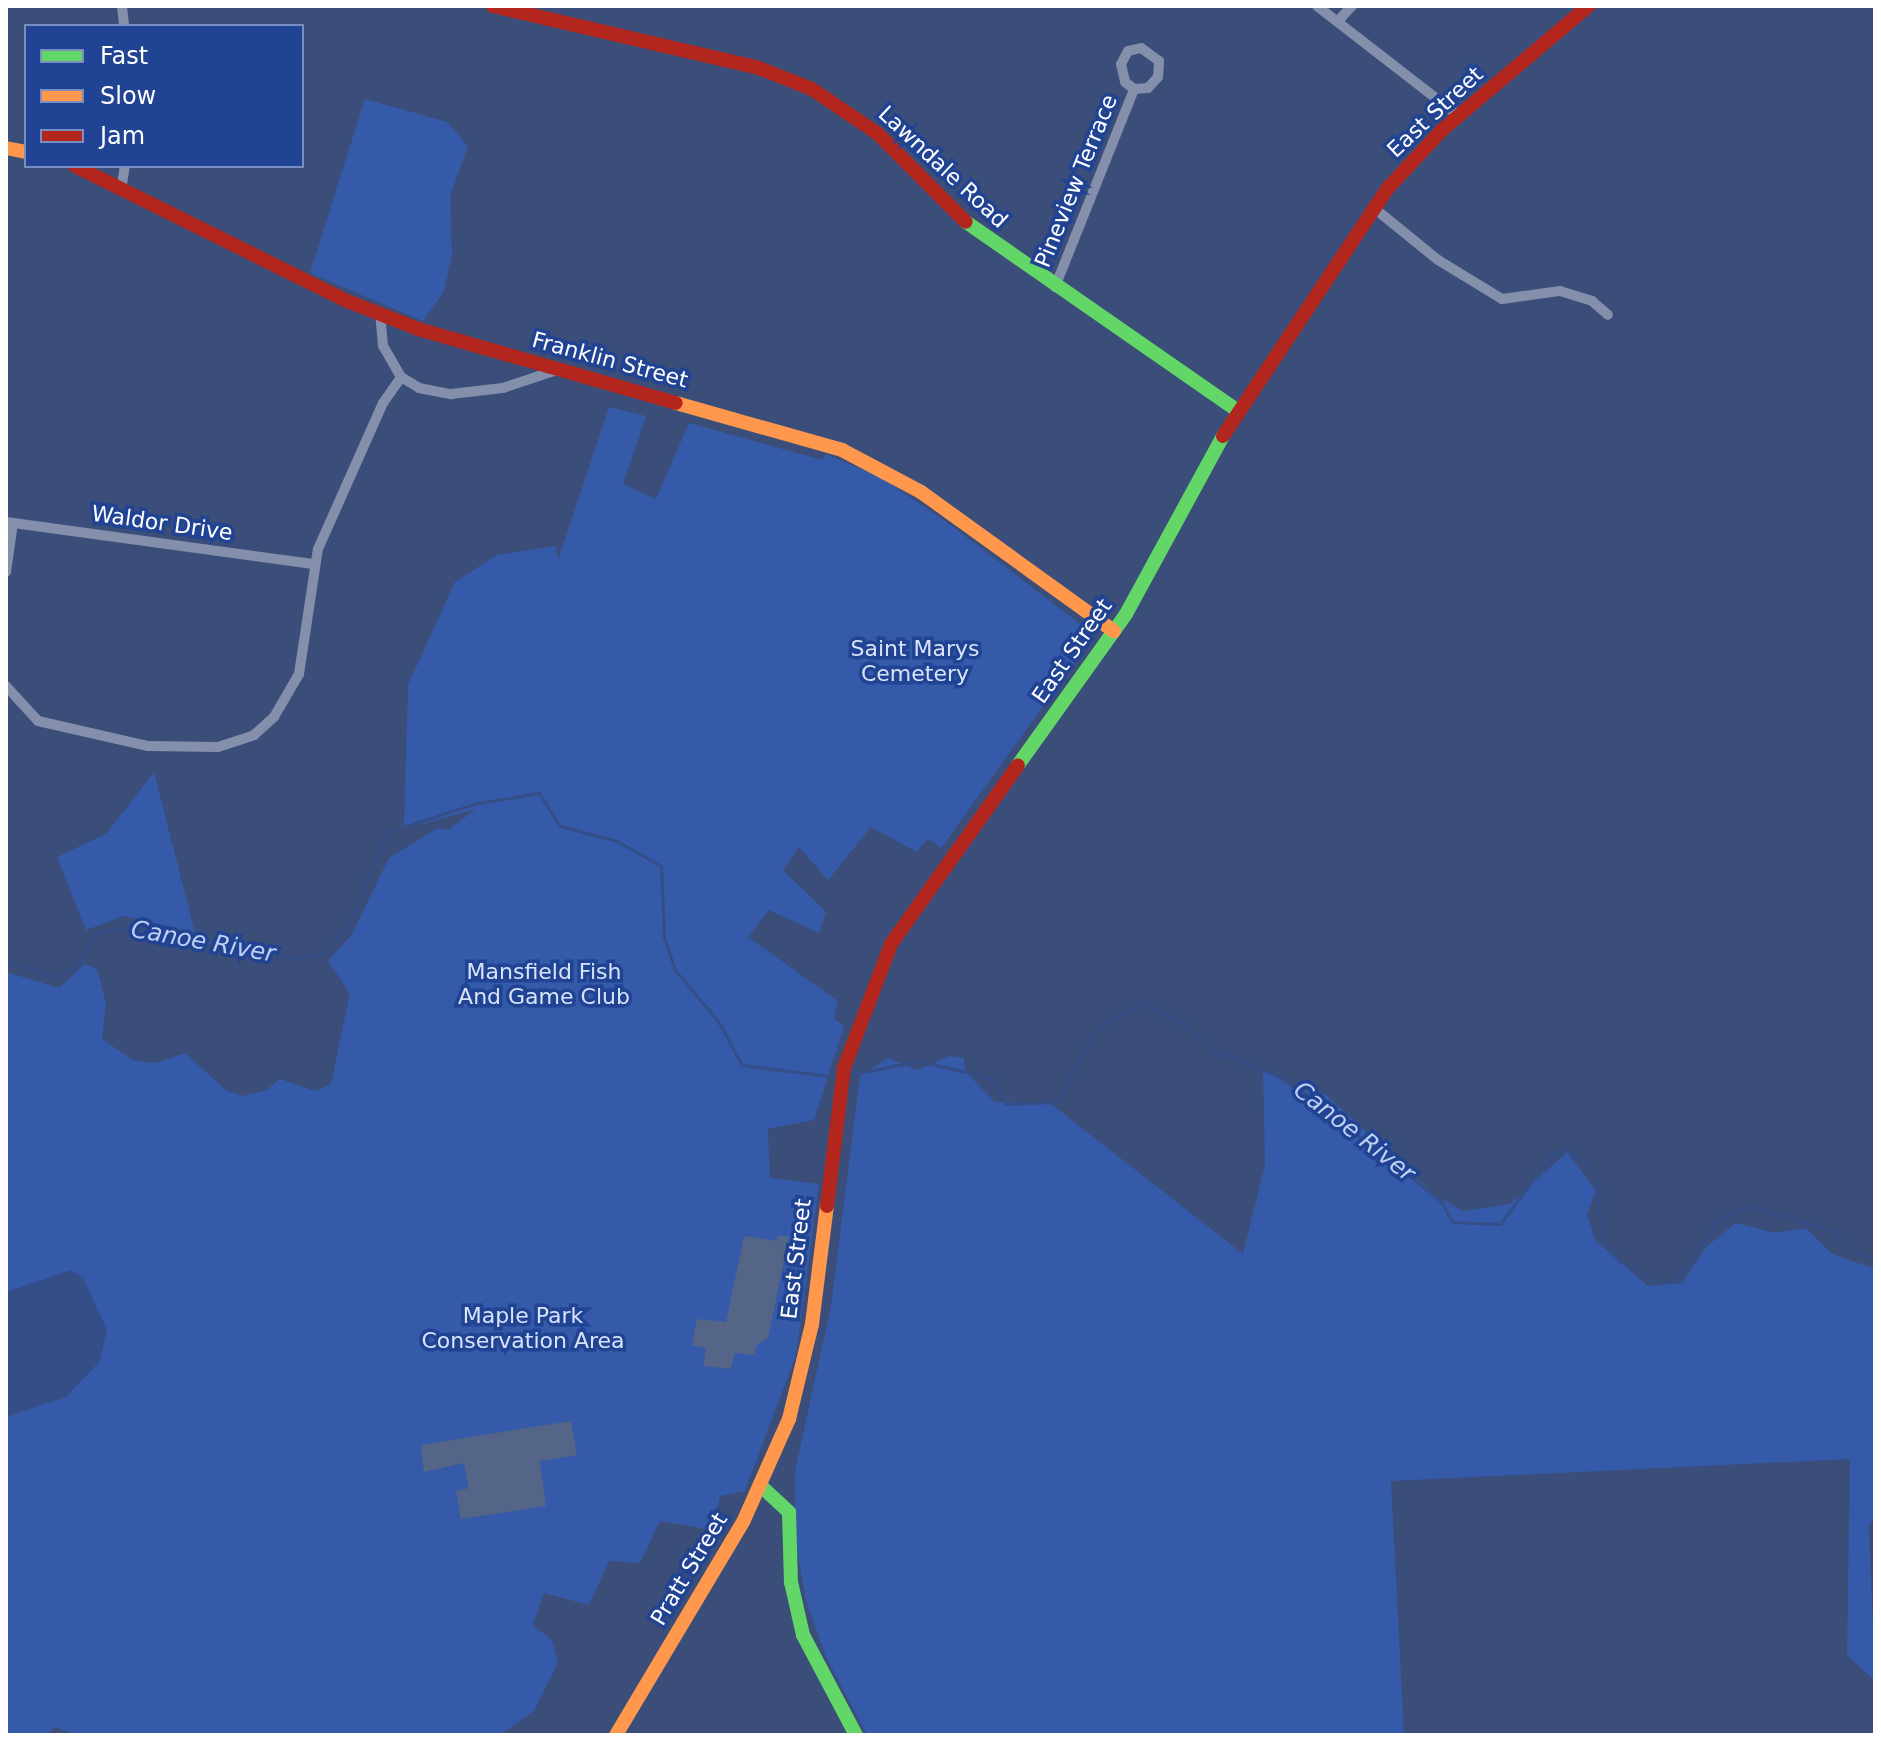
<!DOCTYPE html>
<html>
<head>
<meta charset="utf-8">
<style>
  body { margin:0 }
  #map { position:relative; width:1881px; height:1741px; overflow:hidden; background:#3a4e79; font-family:"DejaVu Sans",sans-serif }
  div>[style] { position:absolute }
  .green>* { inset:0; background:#355aa9 }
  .water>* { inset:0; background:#354e88 }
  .stream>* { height:3px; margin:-1.5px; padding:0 1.5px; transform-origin:1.5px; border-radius:1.5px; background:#354e88 }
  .building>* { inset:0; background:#546587 }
  .street>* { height:10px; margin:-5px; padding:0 5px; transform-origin:5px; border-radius:5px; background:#838fab }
  .fast>* { height:14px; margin:-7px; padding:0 7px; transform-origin:7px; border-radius:7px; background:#63d668 }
  .slow>* { height:14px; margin:-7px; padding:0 7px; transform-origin:7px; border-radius:7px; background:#ff974d }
  .jam>* { height:14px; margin:-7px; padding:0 7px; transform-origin:7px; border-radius:7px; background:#b3261e }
  span { translate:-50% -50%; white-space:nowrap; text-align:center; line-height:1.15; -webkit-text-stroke:7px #204393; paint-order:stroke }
  .street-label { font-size:22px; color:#fff }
  .park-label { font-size:22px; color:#d8e3fa }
  .water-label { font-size:24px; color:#bfd0f4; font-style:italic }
  .frame { position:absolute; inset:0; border:8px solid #fff; pointer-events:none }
  .legend { position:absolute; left:24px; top:24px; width:280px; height:144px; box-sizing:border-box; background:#204393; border:2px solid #798ebe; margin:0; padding:10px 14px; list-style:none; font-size:24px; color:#fff }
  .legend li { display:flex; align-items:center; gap:16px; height:40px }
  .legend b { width:40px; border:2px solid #798ebe }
</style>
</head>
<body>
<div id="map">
  <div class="green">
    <i style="clip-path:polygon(365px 99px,447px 122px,468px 146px,450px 196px,452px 254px,444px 291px,423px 321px,310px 273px)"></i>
    <i style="clip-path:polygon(609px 407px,646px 416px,623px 484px,656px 499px,689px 423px,822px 460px,826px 454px,882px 478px,952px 526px,1089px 631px,1091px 640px,941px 848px,928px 838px,917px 852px,871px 827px,828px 880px,799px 847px,783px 870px,826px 912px,819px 933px,769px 910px,748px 937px,838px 1001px,834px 1019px,844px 1026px,814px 1120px,768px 1129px,770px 1178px,819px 1184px,796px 1355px,745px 1491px,720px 1496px,712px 1530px,660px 1521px,640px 1563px,609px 1561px,589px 1605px,544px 1593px,533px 1625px,552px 1640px,558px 1663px,534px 1711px,500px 1735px,78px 1735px,54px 1727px,48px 1735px,6px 1735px,6px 972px,59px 988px,85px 964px,97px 969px,106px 1003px,102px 1039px,133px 1060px,156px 1063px,185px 1053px,227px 1091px,243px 1096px,265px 1091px,280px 1079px,315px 1091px,331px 1084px,350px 993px,328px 961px,352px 934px,389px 858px,438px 828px,448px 830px,476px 809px,404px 829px,408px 685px,455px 582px,497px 555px,556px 546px,558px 560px)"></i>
    <i style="clip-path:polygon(154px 772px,195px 933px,124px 916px,86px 930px,57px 857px,106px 834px)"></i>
    <i style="clip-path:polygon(950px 1056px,964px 1058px,965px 1071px,995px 1102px,1050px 1103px,1243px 1254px,1265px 1165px,1263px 1068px,1291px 1087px,1326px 1095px,1433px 1194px,1463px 1211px,1510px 1204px,1567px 1152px,1596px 1191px,1587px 1214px,1595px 1240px,1648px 1286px,1682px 1283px,1706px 1247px,1736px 1223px,1775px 1233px,1806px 1228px,1832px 1254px,1875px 1269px,1875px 1515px,1869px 1527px,1875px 1681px,1847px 1655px,1850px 1459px,1391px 1481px,1404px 1735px,867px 1735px,826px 1657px,806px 1600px,795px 1540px,795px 1471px,831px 1306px,860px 1076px,888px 1058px,917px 1070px)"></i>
  </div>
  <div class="water">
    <i style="clip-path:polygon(71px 1270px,83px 1278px,107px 1330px,100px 1361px,66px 1397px,6px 1417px,6px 1292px)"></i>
  </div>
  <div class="stream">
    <i style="left:6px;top:206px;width:18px;rotate:90deg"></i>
    <i style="left:6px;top:961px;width:52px;rotate:18.1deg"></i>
    <i style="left:55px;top:977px;width:25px;rotate:-26deg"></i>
    <i style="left:78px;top:966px;width:36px;rotate:-62deg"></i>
    <i style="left:95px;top:934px;width:31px;rotate:-13deg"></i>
    <i style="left:125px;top:927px;width:173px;rotate:10.3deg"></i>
    <i style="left:295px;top:958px;width:32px;rotate:-11deg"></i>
    <i style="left:326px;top:952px;width:36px;rotate:-51deg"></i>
    <i style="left:349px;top:924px;width:100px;rotate:-67deg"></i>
    <i style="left:388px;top:832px;width:90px;rotate:-18deg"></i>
    <i style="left:474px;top:804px;width:66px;rotate:-9.6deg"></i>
    <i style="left:539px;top:793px;width:39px;rotate:58deg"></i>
    <i style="left:560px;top:826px;width:59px;rotate:14.7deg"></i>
    <i style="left:617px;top:841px;width:51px;rotate:29.6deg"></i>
    <i style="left:661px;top:866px;width:72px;rotate:87.6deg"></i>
    <i style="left:664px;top:938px;width:34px;rotate:71deg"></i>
    <i style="left:675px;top:970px;width:67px;rotate:49.9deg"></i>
    <i style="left:718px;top:1021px;width:50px;rotate:61.4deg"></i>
    <i style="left:742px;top:1065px;width:96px;rotate:7.2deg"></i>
    <i style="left:848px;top:1075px;width:72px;rotate:-11.2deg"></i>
    <i style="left:919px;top:1061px;width:77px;rotate:13.5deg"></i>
    <i style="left:994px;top:1079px;width:27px;rotate:66deg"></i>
    <i style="left:1005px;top:1104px;width:52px;rotate:-2.2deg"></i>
    <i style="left:1057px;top:1102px;width:81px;rotate:-62.2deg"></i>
    <i style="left:1095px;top:1030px;width:53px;rotate:-31.9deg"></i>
    <i style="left:1140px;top:1002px;width:49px;rotate:25.5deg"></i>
    <i style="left:1184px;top:1023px;width:39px;rotate:44deg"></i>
    <i style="left:1212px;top:1050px;width:78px;rotate:21deg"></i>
    <i style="left:1285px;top:1078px;width:199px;rotate:38.3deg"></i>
    <i style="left:1441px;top:1201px;width:24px;rotate:62deg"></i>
    <i style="left:1452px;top:1222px;width:48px;rotate:2.4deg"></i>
    <i style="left:1500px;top:1224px;width:87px;rotate:-53.4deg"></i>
    <i style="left:1552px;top:1154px;width:16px;rotate:-18deg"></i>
    <i style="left:1567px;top:1149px;width:38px;rotate:39deg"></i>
    <i style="left:1597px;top:1173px;width:64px;rotate:86.4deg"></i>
    <i style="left:1601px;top:1237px;width:31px;rotate:52deg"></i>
    <i style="left:1620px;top:1261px;width:45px;rotate:30.5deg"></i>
    <i style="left:1659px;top:1284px;width:17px;rotate:-13deg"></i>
    <i style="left:1676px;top:1280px;width:75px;rotate:-54.2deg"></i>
    <i style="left:1720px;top:1219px;width:34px;rotate:-23deg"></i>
    <i style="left:1751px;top:1206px;width:87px;rotate:16.8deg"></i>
    <i style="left:1834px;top:1231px;width:36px;rotate:42deg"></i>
    <i style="left:1861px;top:1255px;width:14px;rotate:12deg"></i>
  </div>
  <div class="building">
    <i style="clip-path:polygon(778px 1235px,789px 1237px,768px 1338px,756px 1346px,755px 1355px,735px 1353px,731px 1369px,703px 1366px,706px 1348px,692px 1345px,697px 1319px,726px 1322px,744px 1236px,777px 1241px)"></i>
    <i style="clip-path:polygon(571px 1421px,577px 1455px,540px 1461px,546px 1506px,461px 1519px,456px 1491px,469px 1488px,464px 1463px,424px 1472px,421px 1445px)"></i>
  </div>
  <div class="street">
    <i style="left:122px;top:6px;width:20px;rotate:84deg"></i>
    <i style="left:1317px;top:6px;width:180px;rotate:37.8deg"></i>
    <i style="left:1338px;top:21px;width:21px;rotate:-47deg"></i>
    <i style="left:122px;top:184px;width:18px;rotate:-81deg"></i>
    <i style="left:1374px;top:208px;width:82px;rotate:39.1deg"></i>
    <i style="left:1438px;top:260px;width:75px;rotate:31.4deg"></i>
    <i style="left:1502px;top:299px;width:59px;rotate:-7.9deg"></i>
    <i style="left:1560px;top:291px;width:34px;rotate:17deg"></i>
    <i style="left:1592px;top:301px;width:21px;rotate:41deg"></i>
    <i style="left:1055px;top:287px;width:213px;rotate:-68.2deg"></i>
    <i style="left:1134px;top:89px;width:14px;rotate:-4deg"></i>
    <i style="left:1148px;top:88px;width:15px;rotate:-48deg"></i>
    <i style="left:1158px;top:77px;width:16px;rotate:-86deg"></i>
    <i style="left:1159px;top:61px;width:22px;rotate:-144deg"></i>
    <i style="left:1141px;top:48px;width:13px;rotate:167deg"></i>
    <i style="left:1128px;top:51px;width:15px;rotate:118deg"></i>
    <i style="left:1121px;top:64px;width:18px;rotate:77deg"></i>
    <i style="left:1125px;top:82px;width:11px;rotate:38deg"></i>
    <i style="left:401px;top:377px;width:21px;rotate:31deg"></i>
    <i style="left:419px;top:388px;width:33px;rotate:11deg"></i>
    <i style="left:451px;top:394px;width:52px;rotate:-6.6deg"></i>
    <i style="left:503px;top:388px;width:60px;rotate:-18.4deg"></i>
    <i style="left:6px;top:522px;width:310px;rotate:7.8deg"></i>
    <i style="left:6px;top:572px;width:49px;rotate:-81.9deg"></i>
    <i style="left:6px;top:686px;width:47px;rotate:47.6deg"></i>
    <i style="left:38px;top:721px;width:113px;rotate:12.8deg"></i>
    <i style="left:148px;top:746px;width:70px;rotate:0.8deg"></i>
    <i style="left:218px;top:747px;width:38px;rotate:-18deg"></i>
    <i style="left:254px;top:735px;width:27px;rotate:-42deg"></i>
    <i style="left:274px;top:717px;width:50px;rotate:-59.8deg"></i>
    <i style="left:299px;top:674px;width:126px;rotate:-81.4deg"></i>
    <i style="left:318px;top:549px;width:160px;rotate:-66deg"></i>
    <i style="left:383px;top:403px;width:32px;rotate:-55deg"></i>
    <i style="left:401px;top:377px;width:36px;rotate:-120deg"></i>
    <i style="left:383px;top:346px;width:32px;rotate:-95deg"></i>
  </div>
  <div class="fast">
    <i style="left:966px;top:222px;width:330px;rotate:34.8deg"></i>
    <i style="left:1018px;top:765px;width:186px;rotate:-54.4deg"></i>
    <i style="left:1126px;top:614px;width:203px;rotate:-61.4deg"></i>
    <i style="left:760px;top:1485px;width:40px;rotate:43deg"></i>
    <i style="left:789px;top:1512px;width:70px;rotate:88.4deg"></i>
    <i style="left:791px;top:1582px;width:54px;rotate:77.2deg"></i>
    <i style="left:803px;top:1635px;width:113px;rotate:62.1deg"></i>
  </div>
  <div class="slow">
    <i style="left:6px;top:148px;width:20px;rotate:11deg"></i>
    <i style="left:676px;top:403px;width:173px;rotate:15.8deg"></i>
    <i style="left:842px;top:450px;width:89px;rotate:28deg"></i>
    <i style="left:921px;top:492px;width:238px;rotate:35.8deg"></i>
    <i style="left:616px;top:1735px;width:250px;rotate:-59.2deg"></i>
    <i style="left:744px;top:1520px;width:111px;rotate:-66deg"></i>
    <i style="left:789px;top:1419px;width:98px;rotate:-76.4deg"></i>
    <i style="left:812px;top:1324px;width:119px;rotate:-82.8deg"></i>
  </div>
  <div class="jam">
    <i style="left:493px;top:6px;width:273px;rotate:13.1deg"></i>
    <i style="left:759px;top:68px;width:57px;rotate:21.6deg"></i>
    <i style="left:812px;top:89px;width:80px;rotate:34.3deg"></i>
    <i style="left:878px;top:134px;width:124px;rotate:45deg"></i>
    <i style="left:75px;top:166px;width:304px;rotate:26.4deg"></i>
    <i style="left:347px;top:301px;width:76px;rotate:21.5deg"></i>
    <i style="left:418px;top:329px;width:268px;rotate:16deg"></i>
    <i style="left:1223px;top:436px;width:298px;rotate:-56.4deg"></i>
    <i style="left:1388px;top:188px;width:79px;rotate:-47deg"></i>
    <i style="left:1442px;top:130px;width:192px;rotate:-40.3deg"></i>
    <i style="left:827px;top:1206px;width:139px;rotate:-83deg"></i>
    <i style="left:844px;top:1068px;width:133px;rotate:-69.2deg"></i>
    <i style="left:891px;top:944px;width:219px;rotate:-54.6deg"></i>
  </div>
  <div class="street-label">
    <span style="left:1435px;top:112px;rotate:-43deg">East Street</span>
    <span style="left:943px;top:167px;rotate:43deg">Lawndale Road</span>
    <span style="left:1076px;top:181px;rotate:-68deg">Pineview Terrace</span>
    <span style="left:610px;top:360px;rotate:15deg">Franklin Street</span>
    <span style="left:162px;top:523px;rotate:8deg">Waldor Drive</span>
    <span style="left:1072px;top:651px;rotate:-55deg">East Street</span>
    <span style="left:796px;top:1259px;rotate:-83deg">East Street</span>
    <span style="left:689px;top:1569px;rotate:-59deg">Pratt Street</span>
  </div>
  <div class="park-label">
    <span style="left:915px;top:661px">Saint Marys<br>Cemetery</span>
    <span style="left:544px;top:984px">Mansfield Fish<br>And Game Club</span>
    <span style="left:523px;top:1328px">Maple Park<br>Conservation Area</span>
  </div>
  <div class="water-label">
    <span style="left:203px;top:942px;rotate:10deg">Canoe River</span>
    <span style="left:1354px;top:1132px;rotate:38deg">Canoe River</span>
  </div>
  <div class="frame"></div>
  <ul class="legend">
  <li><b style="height:10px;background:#63d668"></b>Fast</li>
  <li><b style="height:10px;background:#ff974d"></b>Slow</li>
  <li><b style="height:10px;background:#b3261e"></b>Jam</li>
  </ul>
</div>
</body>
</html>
